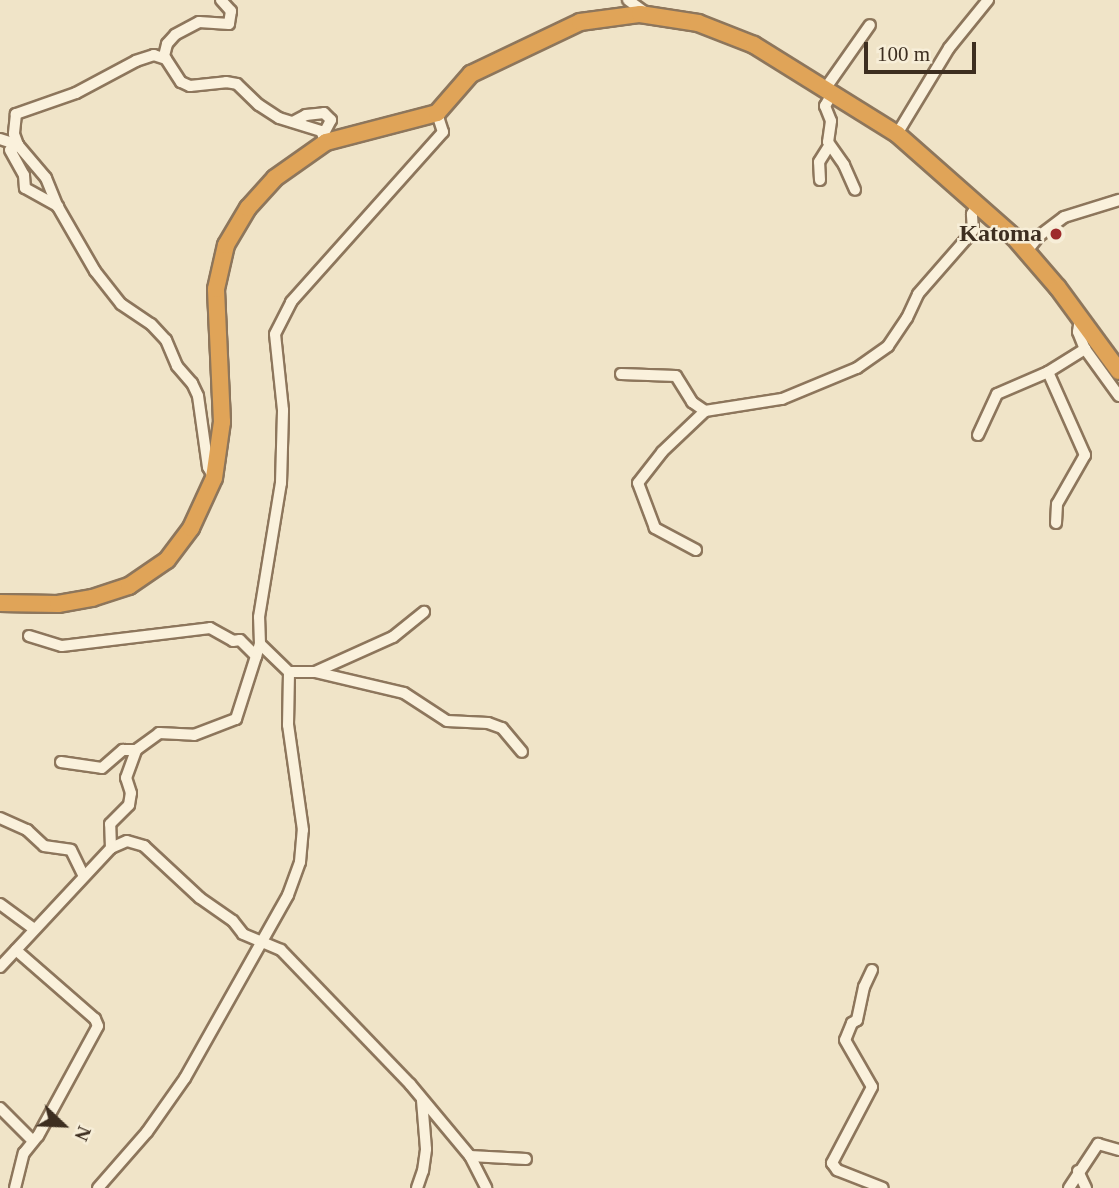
<!DOCTYPE html>
<html>
<head>
<meta charset="utf-8">
<style>
  body { margin:0 }
  #map { position:relative; width:1119px; height:1188px; overflow:hidden; background:#f0e4c8; font-family:Georgia,serif }
  div>[style] { position:absolute }
  .roads { filter:drop-shadow(2px 0 #8d765c) drop-shadow(-2px 0 #8d765c) drop-shadow(0 2px #8d765c) drop-shadow(0 -2px #8d765c) }
  .minor>* { height:10px; margin:-5px; padding:0 5px; transform-origin:5px; border-radius:5px; background:#faf1dc }
  .highway>* { height:16px; margin:-8px; padding:0 8px; transform-origin:8px; border-radius:8px; background:#e0a458 }
  .dots>* { width:19px; height:19px; translate:-50% -50%; box-sizing:border-box; border:4px solid #f7eed8; border-radius:50% }
  span { translate:-50% -50%; white-space:nowrap; text-align:center; line-height:1.15; -webkit-text-stroke:5px #f7eed8; paint-order:stroke }
  .poi-label { font-size:24px; color:#3d2e20; font-weight:700 }
  .right { translate:-100% -50%; text-align:right }
  .north { position:absolute; left:28px; top:1090px; width:70px; height:70px; -webkit-text-stroke:5px #f7eed8; paint-order:stroke; rotate:113deg; font-size:19px; font-weight:700; line-height:28px; text-align:center; color:#3d2e20 }
  .north::after { content:''; display:block; margin:auto; width:24px; height:32px; background:#3d2e20; clip-path:polygon(50% 0,100% 100%,50% 72%,0 100%) }
  .scale { position:absolute; left:864px; top:42px; width:112px; height:32px; box-sizing:border-box; border:4px solid #3d2e20; border-top:0; padding-left:9px; font-size:21px; line-height:24px; white-space:nowrap; color:#3d2e20; -webkit-text-stroke:5px #f7eed8; paint-order:stroke }
</style>
</head>
<body>
<div id="map">
  <div class="roads">
    <div class="minor">
      <i style="left:221px;top:0;width:15px;rotate:48deg"></i>
      <i style="left:231px;top:11px;width:13px;rotate:99deg"></i>
      <i style="left:229px;top:24px;width:30px;rotate:-176deg"></i>
      <i style="left:199px;top:22px;width:27px;rotate:152deg"></i>
      <i style="left:175px;top:35px;width:12px;rotate:132deg"></i>
      <i style="left:167px;top:44px;width:12px;rotate:104deg"></i>
      <i style="left:164px;top:56px;width:31px;rotate:57deg"></i>
      <i style="left:181px;top:82px;width:10px;rotate:24deg"></i>
      <i style="left:190px;top:86px;width:36px;rotate:-6deg"></i>
      <i style="left:226px;top:82px;width:11px;rotate:10deg"></i>
      <i style="left:237px;top:84px;width:30px;rotate:44deg"></i>
      <i style="left:259px;top:105px;width:24px;rotate:33deg"></i>
      <i style="left:279px;top:118px;width:44px;rotate:17.2deg"></i>
      <i style="left:321px;top:131px;width:12px;rotate:66deg"></i>
      <i style="left:628px;top:0;width:22px;rotate:36deg"></i>
      <i style="left:166px;top:59px;width:13px;rotate:-162deg"></i>
      <i style="left:154px;top:55px;width:19px;rotate:162deg"></i>
      <i style="left:136px;top:61px;width:68px;rotate:151.9deg"></i>
      <i style="left:76px;top:93px;width:64px;rotate:160.7deg"></i>
      <i style="left:16px;top:114px;width:20px;rotate:96deg"></i>
      <i style="left:14px;top:134px;width:12px;rotate:70deg"></i>
      <i style="left:18px;top:145px;width:43px;rotate:49.7deg"></i>
      <i style="left:46px;top:178px;width:31px;rotate:68deg"></i>
      <i style="left:58px;top:207px;width:74px;rotate:60deg"></i>
      <i style="left:95px;top:271px;width:42px;rotate:51.8deg"></i>
      <i style="left:121px;top:304px;width:36px;rotate:34deg"></i>
      <i style="left:151px;top:324px;width:22px;rotate:47deg"></i>
      <i style="left:166px;top:340px;width:28px;rotate:67deg"></i>
      <i style="left:177px;top:366px;width:23px;rotate:49deg"></i>
      <i style="left:192px;top:383px;width:14px;rotate:65deg"></i>
      <i style="left:198px;top:396px;width:72px;rotate:82deg"></i>
      <i style="left:208px;top:467px;width:13px;rotate:61deg"></i>
      <i style="left:825px;top:89px;width:78px;rotate:-54.9deg"></i>
      <i style="left:832px;top:94px;width:14px;rotate:120deg"></i>
      <i style="left:825px;top:106px;width:16px;rotate:68deg"></i>
      <i style="left:831px;top:121px;width:21px;rotate:98deg"></i>
      <i style="left:828px;top:142px;width:28px;rotate:55deg"></i>
      <i style="left:844px;top:165px;width:27px;rotate:66deg"></i>
      <i style="left:293px;top:122px;width:15px;rotate:-28deg"></i>
      <i style="left:306px;top:115px;width:18px;rotate:-6deg"></i>
      <i style="left:324px;top:113px;width:10px;rotate:45deg"></i>
      <i style="left:331px;top:120px;width:17px;rotate:118deg"></i>
      <i style="left:897px;top:134px;width:100px;rotate:-58.8deg"></i>
      <i style="left:949px;top:48px;width:62px;rotate:-50.9deg"></i>
      <i style="left:0;top:139px;width:19px;rotate:18deg"></i>
      <i style="left:18px;top:145px;width:9px;rotate:148deg"></i>
      <i style="left:10px;top:150px;width:29px;rotate:61deg"></i>
      <i style="left:24px;top:175px;width:13px;rotate:86deg"></i>
      <i style="left:25px;top:188px;width:38px;rotate:29deg"></i>
      <i style="left:820px;top:180px;width:18px;rotate:-93deg"></i>
      <i style="left:819px;top:162px;width:19px;rotate:-58deg"></i>
      <i style="left:1026px;top:252px;width:21px;rotate:-51deg"></i>
      <i style="left:1039px;top:236px;width:31px;rotate:-37deg"></i>
      <i style="left:1064px;top:217px;width:58px;rotate:-17.2deg"></i>
      <i style="left:1080px;top:319px;width:13px;rotate:99deg"></i>
      <i style="left:1078px;top:332px;width:18px;rotate:68deg"></i>
      <i style="left:1085px;top:349px;width:58px;rotate:54.1deg"></i>
      <i style="left:1048px;top:372px;width:91px;rotate:66deg"></i>
      <i style="left:1085px;top:455px;width:56px;rotate:119.7deg"></i>
      <i style="left:1057px;top:504px;width:19px;rotate:93deg"></i>
      <i style="left:621px;top:374px;width:55px;rotate:2.1deg"></i>
      <i style="left:676px;top:376px;width:31px;rotate:58deg"></i>
      <i style="left:692px;top:402px;width:16px;rotate:35deg"></i>
      <i style="left:705px;top:411px;width:78px;rotate:-8.9deg"></i>
      <i style="left:782px;top:399px;width:81px;rotate:-22.5deg"></i>
      <i style="left:857px;top:368px;width:38px;rotate:-35deg"></i>
      <i style="left:888px;top:346px;width:34px;rotate:-56deg"></i>
      <i style="left:907px;top:318px;width:26px;rotate:-65deg"></i>
      <i style="left:918px;top:294px;width:74px;rotate:-48.8deg"></i>
      <i style="left:967px;top:238px;width:10px;rotate:-53deg"></i>
      <i style="left:973px;top:230px;width:16px;rotate:-94deg"></i>
      <i style="left:972px;top:214px;width:10px;rotate:-61deg"></i>
      <i style="left:978px;top:435px;width:45px;rotate:-65.1deg"></i>
      <i style="left:997px;top:394px;width:56px;rotate:-23.3deg"></i>
      <i style="left:1048px;top:372px;width:44px;rotate:-31.9deg"></i>
      <i style="left:696px;top:550px;width:47px;rotate:-151.8deg"></i>
      <i style="left:655px;top:528px;width:48px;rotate:-110.7deg"></i>
      <i style="left:638px;top:483px;width:39px;rotate:-52deg"></i>
      <i style="left:662px;top:452px;width:59px;rotate:-43.6deg"></i>
      <i style="left:29px;top:636px;width:34px;rotate:17deg"></i>
      <i style="left:62px;top:646px;width:149px;rotate:-6.9deg"></i>
      <i style="left:210px;top:628px;width:26px;rotate:29deg"></i>
      <i style="left:233px;top:641px;width:7px;rotate:-8deg"></i>
      <i style="left:240px;top:640px;width:23px;rotate:45deg"></i>
      <i style="left:289px;top:672px;width:26px"></i>
      <i style="left:315px;top:672px;width:91px;rotate:13.3deg"></i>
      <i style="left:404px;top:693px;width:51px;rotate:33.1deg"></i>
      <i style="left:447px;top:721px;width:41px;rotate:2.8deg"></i>
      <i style="left:488px;top:723px;width:15px;rotate:20deg"></i>
      <i style="left:502px;top:728px;width:31px;rotate:50deg"></i>
      <i style="left:315px;top:672px;width:85px;rotate:-24.2deg"></i>
      <i style="left:393px;top:637px;width:40px;rotate:-39deg"></i>
      <i style="left:61px;top:762px;width:41px;rotate:8.3deg"></i>
      <i style="left:102px;top:768px;width:28px;rotate:-41deg"></i>
      <i style="left:123px;top:750px;width:13px"></i>
      <i style="left:0;top:818px;width:30px;rotate:24deg"></i>
      <i style="left:27px;top:830px;width:23px;rotate:43deg"></i>
      <i style="left:44px;top:846px;width:27px;rotate:8deg"></i>
      <i style="left:71px;top:850px;width:28px;rotate:64deg"></i>
      <i style="left:111px;top:848px;width:17px;rotate:-24deg"></i>
      <i style="left:127px;top:841px;width:18px;rotate:16deg"></i>
      <i style="left:144px;top:846px;width:76px;rotate:42.9deg"></i>
      <i style="left:200px;top:898px;width:40px;rotate:34.9deg"></i>
      <i style="left:233px;top:921px;width:16px;rotate:52deg"></i>
      <i style="left:243px;top:934px;width:41px;rotate:22.8deg"></i>
      <i style="left:281px;top:950px;width:186px;rotate:46.1deg"></i>
      <i style="left:410px;top:1084px;width:94px;rotate:50.2deg"></i>
      <i style="left:470px;top:1156px;width:36px;rotate:63deg"></i>
      <i style="left:0;top:904px;width:42px;rotate:36.3deg"></i>
      <i style="left:0;top:967px;width:163px;rotate:-47deg"></i>
      <i style="left:111px;top:848px;width:24px;rotate:-92deg"></i>
      <i style="left:110px;top:824px;width:27px;rotate:-45deg"></i>
      <i style="left:129px;top:805px;width:12px;rotate:-81deg"></i>
      <i style="left:131px;top:793px;width:16px;rotate:-108deg"></i>
      <i style="left:126px;top:778px;width:30px;rotate:-70deg"></i>
      <i style="left:136px;top:750px;width:29px;rotate:-36deg"></i>
      <i style="left:159px;top:733px;width:35px;rotate:3deg"></i>
      <i style="left:194px;top:735px;width:45px;rotate:-20.9deg"></i>
      <i style="left:236px;top:719px;width:79px;rotate:-72.3deg"></i>
      <i style="left:260px;top:644px;width:27px;rotate:-92deg"></i>
      <i style="left:259px;top:617px;width:136px;rotate:-80.7deg"></i>
      <i style="left:281px;top:483px;width:73px;rotate:-88.4deg"></i>
      <i style="left:283px;top:410px;width:76px;rotate:-96deg"></i>
      <i style="left:275px;top:334px;width:36px;rotate:-63deg"></i>
      <i style="left:291px;top:302px;width:228px;rotate:-48.2deg"></i>
      <i style="left:443px;top:132px;width:20px;rotate:-108deg"></i>
      <i style="left:872px;top:970px;width:19px;rotate:115deg"></i>
      <i style="left:864px;top:987px;width:34px;rotate:102deg"></i>
      <i style="left:857px;top:1020px;width:6px;rotate:149deg"></i>
      <i style="left:852px;top:1023px;width:18px;rotate:112deg"></i>
      <i style="left:845px;top:1040px;width:54px;rotate:60.1deg"></i>
      <i style="left:872px;top:1087px;width:86px;rotate:117.8deg"></i>
      <i style="left:832px;top:1163px;width:9px;rotate:54deg"></i>
      <i style="left:837px;top:1170px;width:49px;rotate:21.4deg"></i>
      <i style="left:0;top:1108px;width:47px;rotate:45deg"></i>
      <i style="left:470px;top:1156px;width:56px;rotate:3.1deg"></i>
      <i style="left:1078px;top:1171px;width:19px;rotate:65deg"></i>
      <i style="left:15px;top:1188px;width:36px;rotate:-76deg"></i>
      <i style="left:24px;top:1153px;width:22px;rotate:-51deg"></i>
      <i style="left:38px;top:1136px;width:125px;rotate:-61.4deg"></i>
      <i style="left:98px;top:1026px;width:8px;rotate:-113deg"></i>
      <i style="left:95px;top:1019px;width:105px;rotate:-138.9deg"></i>
      <i style="left:98px;top:1188px;width:74px;rotate:-48.8deg"></i>
      <i style="left:147px;top:1132px;width:66px;rotate:-54.9deg"></i>
      <i style="left:185px;top:1078px;width:210px;rotate:-60.6deg"></i>
      <i style="left:288px;top:895px;width:35px;rotate:-70deg"></i>
      <i style="left:300px;top:862px;width:32px;rotate:-85deg"></i>
      <i style="left:303px;top:830px;width:106px;rotate:-98.1deg"></i>
      <i style="left:288px;top:725px;width:53px;rotate:-88.9deg"></i>
      <i style="left:289px;top:672px;width:40px;rotate:-136deg"></i>
      <i style="left:417px;top:1188px;width:18px;rotate:-71deg"></i>
      <i style="left:423px;top:1171px;width:22px;rotate:-82deg"></i>
      <i style="left:426px;top:1149px;width:49px;rotate:-94.7deg"></i>
      <i style="left:1069px;top:1188px;width:53px;rotate:-56.6deg"></i>
      <i style="left:1098px;top:1144px;width:22px;rotate:16deg"></i>
    </div>
    <div class="highway">
      <i style="left:0;top:603px;width:58px;rotate:1deg"></i>
      <i style="left:58px;top:604px;width:35px;rotate:-10deg"></i>
      <i style="left:92px;top:598px;width:39px;rotate:-18deg"></i>
      <i style="left:129px;top:586px;width:46px;rotate:-34.4deg"></i>
      <i style="left:167px;top:560px;width:40px;rotate:-53deg"></i>
      <i style="left:191px;top:528px;width:55px;rotate:-65.3deg"></i>
      <i style="left:214px;top:478px;width:57px;rotate:-81.9deg"></i>
      <i style="left:222px;top:422px;width:133px;rotate:-92.6deg"></i>
      <i style="left:216px;top:289px;width:45px;rotate:-77.2deg"></i>
      <i style="left:226px;top:245px;width:43px;rotate:-59.3deg"></i>
      <i style="left:248px;top:208px;width:40px;rotate:-48deg"></i>
      <i style="left:275px;top:178px;width:62px;rotate:-35.2deg"></i>
      <i style="left:326px;top:142px;width:115px;rotate:-14.6deg"></i>
      <i style="left:437px;top:113px;width:52px;rotate:-48.9deg"></i>
      <i style="left:471px;top:74px;width:121px;rotate:-25.5deg"></i>
      <i style="left:580px;top:22px;width:61px;rotate:-7.6deg"></i>
      <i style="left:640px;top:14px;width:59px;rotate:8.8deg"></i>
      <i style="left:698px;top:23px;width:60px;rotate:21.4deg"></i>
      <i style="left:754px;top:45px;width:168px;rotate:31.9deg"></i>
      <i style="left:897px;top:134px;width:156px;rotate:41.4deg"></i>
      <i style="left:1014px;top:237px;width:67px;rotate:49.2deg"></i>
      <i style="left:1058px;top:288px;width:103px;rotate:53.7deg"></i>
    </div>
  </div>
  <div class="dots">
    <i style="left:1056px;top:234px;background:#9e2a2b"></i>
  </div>
  <div class="poi-label">
    <span class="right" style="left:1042px;top:234px">Katoma</span>
  </div>
  <div class="north">N</div>
  <div class="scale">100 m</div>
</div>
</body>
</html>
